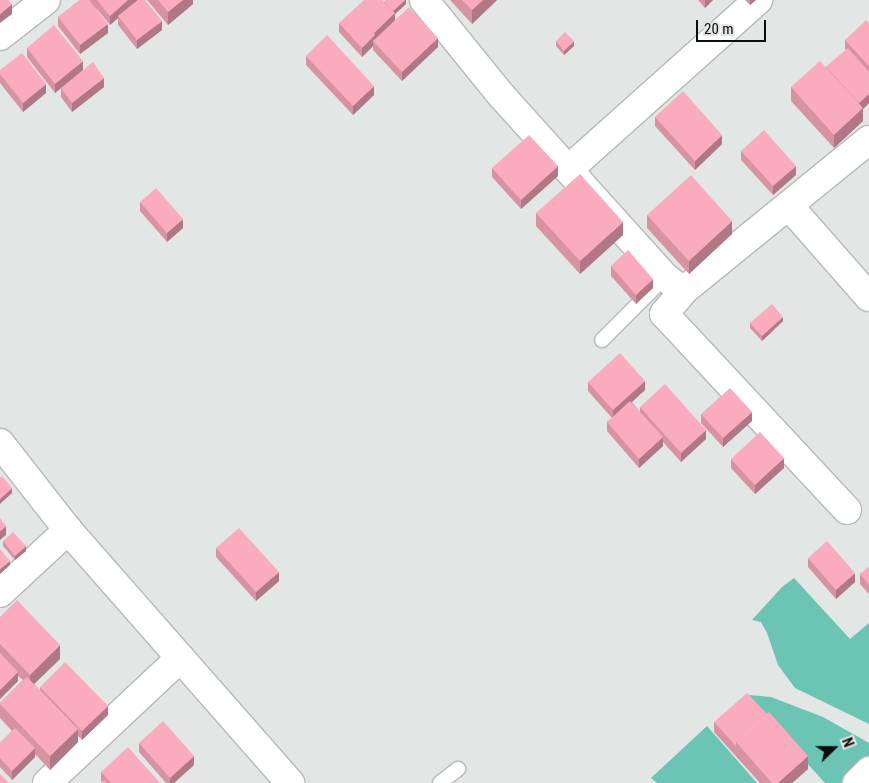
<!DOCTYPE html>
<html>
<head>
<meta charset="utf-8">
<style>
  body { margin:0 }
  #map { position:relative; width:869px; height:783px; overflow:hidden; background:#e2e6e5; font-family:"Roboto Condensed",sans-serif }
  div>[style] { position:absolute }
  .green>* { inset:0; background:#6cc5b4 }
  .roads { filter:drop-shadow(1px 0 #b6bab9) drop-shadow(-1px 0 #b6bab9) drop-shadow(0 1px #b6bab9) drop-shadow(0 -1px #b6bab9) }
  .service>* { height:14px; margin:-7px; padding:0 7px; transform-origin:7px; border-radius:7px; background:#fff }
  .minor>* { height:28px; margin:-14px; padding:0 14px; transform-origin:14px; border-radius:14px; background:#fff }
  .wall>* { inset:0; background:#d893a3 }
  .shaded-wall>* { inset:0; background:#b07885 }
  .building>* { inset:0; background:#fbabbe }
  span { translate:-50% -50%; white-space:nowrap; text-align:center; line-height:1.15; -webkit-text-stroke:5px #e2e6e5; paint-order:stroke }
  .north { position:absolute; left:809px; top:723px; width:50px; height:50px; -webkit-text-stroke:4px #e2e6e5; paint-order:stroke; rotate:68deg; font-size:14px; font-weight:700; line-height:20px; text-align:center; color:#0c0d0d }
  .north::after { content:''; display:block; margin:auto; width:18px; height:22px; background:#0c0d0d; clip-path:polygon(50% 0,100% 100%,50% 72%,0 100%) }
  .scale { position:absolute; left:696px; top:20px; width:70px; height:22px; box-sizing:border-box; border:2px solid #0c0d0d; border-top:0; padding-left:6px; font-size:15px; line-height:18px; white-space:nowrap; color:#0c0d0d; -webkit-text-stroke:4px #e2e6e5; paint-order:stroke }
</style>
</head>
<body>
<div id="map">
  <div class="green">
    <i style="clip-path:polygon(794px 578px,850px 639px,869px 623px,869px 724px,795px 688px,778px 665px,767px 633px,761px 622px,752px 620px,782px 587px)"></i>
    <i style="clip-path:polygon(749px 695px,771px 697px,823px 717px,869px 743px,869px 765px,848px 783px,825px 783px,747px 697px)"></i>
    <i style="clip-path:polygon(707px 726px,757px 783px,657px 783px,651px 778px)"></i>
  </div>
  <div class="roads">
    <div class="service">
      <i style="left:602px;top:340px;width:89px;rotate:-45deg"></i>
      <i style="left:440px;top:783px;width:23px;rotate:-38deg"></i>
    </div>
    <div class="minor">
      <i style="left:424px;top:0;width:122px;rotate:51deg"></i>
      <i style="left:501px;top:95px;width:245px;rotate:48deg"></i>
      <i style="left:665px;top:277px;width:23px;rotate:38deg"></i>
      <i style="left:0;top:36px;width:58px;rotate:-38deg"></i>
      <i style="left:569px;top:169px;width:254px;rotate:-41.8deg"></i>
      <i style="left:789px;top:206px;width:121px;rotate:48.7deg"></i>
      <i style="left:0;top:443px;width:110px;rotate:52deg"></i>
      <i style="left:68px;top:530px;width:337px;rotate:48.7deg"></i>
      <i style="left:847px;top:510px;width:268px;rotate:-133deg"></i>
      <i style="left:664px;top:314px;width:30px;rotate:-50deg"></i>
      <i style="left:683px;top:291px;width:240px;rotate:-39.1deg"></i>
      <i style="left:0;top:593px;width:93px;rotate:-42.8deg"></i>
      <i style="left:47px;top:783px;width:183px;rotate:-43.2deg"></i>
      <i style="left:857px;top:783px;width:17px;rotate:-45deg"></i>
    </div>
  </div>
  <div class="wall">
    <i style="clip-path:polygon(80px 0,145px 0,162px 30px,137px 49px,118px 25px,118px 18px,110px 25px,96px 8px,108px 33px,80px 54px,58px 26px,58px 17px)"></i>
    <i style="clip-path:polygon(147px 0,193px 0,193px 4px,168px 25px)"></i>
    <i style="clip-path:polygon(406px 0,406px 4px,395px 14px,395px 21px,438px 47px,402px 81px,373px 50px,373px 46px,362px 57px,339px 32px,339px 23px,384px 2px)"></i>
    <i style="clip-path:polygon(450px 0,497px 0,472px 24px)"></i>
    <i style="clip-path:polygon(698px 0,713px 0,705px 8px)"></i>
    <i style="clip-path:polygon(745px 0,756px 0,750px 5px)"></i>
    <i style="clip-path:polygon(869px 23px,869px 103px,863px 109px,863px 121px,834px 148px,791px 101px,791px 87px,826px 67px,846px 50px,845px 49px,845px 40px)"></i>
    <i style="clip-path:polygon(556px 41px,574px 46px,564px 55px,556px 46px)"></i>
    <i style="clip-path:polygon(27px 48px,83px 70px,104px 87px,72px 112px,61px 97px,61px 88px,55px 93px,27px 57px)"></i>
    <i style="clip-path:polygon(306px 56px,374px 95px,353px 115px,306px 65px)"></i>
    <i style="clip-path:polygon(0 70px,46px 93px,23px 112px,0 83px)"></i>
    <i style="clip-path:polygon(655px 117px,722px 144px,695px 170px,655px 126px)"></i>
    <i style="clip-path:polygon(741px 151px,796px 175px,773px 195px,741px 160px)"></i>
    <i style="clip-path:polygon(492px 168px,558px 176px,521px 209px,492px 177px)"></i>
    <i style="clip-path:polygon(140px 202px,183px 228px,167px 242px,140px 211px)"></i>
    <i style="clip-path:polygon(536px 213px,623px 235px,580px 274px,536px 226px)"></i>
    <i style="clip-path:polygon(647px 215px,732px 234px,689px 274px,647px 228px)"></i>
    <i style="clip-path:polygon(611px 266px,653px 288px,636px 304px,611px 276px)"></i>
    <i style="clip-path:polygon(783px 321px,762px 341px,750px 328px,750px 323px)"></i>
    <i style="clip-path:polygon(588px 382px,645px 390px,632px 402px,640px 412px,640px 407px,706px 439px,681px 462px,663px 442px,663px 446px,639px 468px,607px 431px,607px 422px,612px 418px,588px 391px)"></i>
    <i style="clip-path:polygon(701px 414px,752px 421px,723px 447px,701px 423px)"></i>
    <i style="clip-path:polygon(731px 459px,784px 468px,755px 494px,731px 468px)"></i>
    <i style="clip-path:polygon(3px 541px,26px 551px,15px 560px,3px 546px)"></i>
    <i style="clip-path:polygon(216px 548px,279px 581px,256px 601px,216px 557px)"></i>
    <i style="clip-path:polygon(808px 558px,855px 582px,836px 599px,808px 567px)"></i>
    <i style="clip-path:polygon(869px 567px,869px 594px,860px 584px,860px 574px)"></i>
    <i style="clip-path:polygon(0 617px,60px 659px,34px 684px,40px 690px,40px 687px,108px 715px,82px 740px,78px 736px,78px 742px,50px 770px,35px 754px,35px 757px,12px 780px,0 767px,0 743px,12px 731px,0 718px,0 703px,23px 680px,18px 676px,18px 681px,0 699px)"></i>
    <i style="clip-path:polygon(714px 722px,808px 769px,792px 783px,760px 783px,714px 732px)"></i>
    <i style="clip-path:polygon(139px 743px,194px 765px,174px 783px,166px 783px,139px 752px)"></i>
    <i style="clip-path:polygon(101px 772px,160px 783px,101px 783px,102px 782px,101px 781px)"></i>
  </div>
  <div class="shaded-wall">
    <i style="clip-path:polygon(128px 0,138px 0,118px 16px,118px 18px,110px 25px,110px 16px)"></i>
    <i style="clip-path:polygon(183px 0,193px 0,193px 4px,168px 25px,168px 12px)"></i>
    <i style="clip-path:polygon(405px 0,406px 0,406px 4px,395px 14px,395px 22px,373px 41px,373px 46px,362px 57px,362px 48px,393px 11px)"></i>
    <i style="clip-path:polygon(483px 0,497px 0,472px 24px,472px 10px)"></i>
    <i style="clip-path:polygon(705px 0,713px 0,705px 8px)"></i>
    <i style="clip-path:polygon(750px 0,756px 0,750px 5px)"></i>
    <i style="clip-path:polygon(12px 4px,12px 14px,0 23px,0 14px)"></i>
    <i style="clip-path:polygon(162px 21px,162px 30px,137px 49px,137px 40px)"></i>
    <i style="clip-path:polygon(108px 24px,108px 33px,80px 54px,80px 45px)"></i>
    <i style="clip-path:polygon(438px 38px,438px 47px,402px 81px,402px 72px)"></i>
    <i style="clip-path:polygon(574px 41px,574px 46px,564px 55px,564px 51px)"></i>
    <i style="clip-path:polygon(83px 61px,83px 70px,55px 93px,55px 84px)"></i>
    <i style="clip-path:polygon(104px 78px,104px 87px,72px 112px,72px 103px)"></i>
    <i style="clip-path:polygon(46px 84px,46px 93px,23px 112px,23px 103px)"></i>
    <i style="clip-path:polygon(374px 86px,374px 95px,353px 115px,353px 106px)"></i>
    <i style="clip-path:polygon(869px 94px,869px 103px,863px 109px,863px 121px,834px 148px,834px 135px,859px 103px)"></i>
    <i style="clip-path:polygon(722px 135px,722px 144px,695px 170px,695px 161px)"></i>
    <i style="clip-path:polygon(558px 166px,558px 176px,521px 209px,521px 200px)"></i>
    <i style="clip-path:polygon(796px 166px,796px 175px,773px 195px,773px 186px)"></i>
    <i style="clip-path:polygon(183px 219px,183px 228px,167px 242px,167px 233px)"></i>
    <i style="clip-path:polygon(732px 221px,732px 234px,689px 274px,689px 261px)"></i>
    <i style="clip-path:polygon(623px 222px,623px 235px,580px 274px,580px 261px)"></i>
    <i style="clip-path:polygon(653px 279px,653px 288px,636px 304px,636px 295px)"></i>
    <i style="clip-path:polygon(783px 317px,783px 321px,762px 341px,762px 336px)"></i>
    <i style="clip-path:polygon(645px 381px,645px 390px,613px 419px,613px 410px)"></i>
    <i style="clip-path:polygon(752px 412px,752px 421px,723px 447px,723px 438px)"></i>
    <i style="clip-path:polygon(706px 430px,706px 439px,681px 462px,681px 453px)"></i>
    <i style="clip-path:polygon(663px 437px,663px 446px,639px 468px,639px 459px)"></i>
    <i style="clip-path:polygon(784px 458px,784px 468px,755px 494px,755px 485px)"></i>
    <i style="clip-path:polygon(12px 488px,12px 493px,0 504px,0 499px)"></i>
    <i style="clip-path:polygon(6px 526px,6px 535px,0 540px,0 531px)"></i>
    <i style="clip-path:polygon(26px 546px,26px 551px,15px 560px,15px 556px)"></i>
    <i style="clip-path:polygon(10px 561px,10px 565px,0 574px,0 569px)"></i>
    <i style="clip-path:polygon(279px 572px,279px 581px,256px 601px,256px 592px)"></i>
    <i style="clip-path:polygon(855px 573px,855px 582px,836px 599px,836px 590px)"></i>
    <i style="clip-path:polygon(60px 645px,60px 659px,30px 688px,30px 675px)"></i>
    <i style="clip-path:polygon(18px 672px,18px 681px,0 699px,0 690px)"></i>
    <i style="clip-path:polygon(108px 706px,108px 715px,82px 740px,82px 731px)"></i>
    <i style="clip-path:polygon(78px 729px,78px 742px,50px 770px,50px 756px)"></i>
    <i style="clip-path:polygon(35px 748px,35px 757px,12px 780px,12px 771px)"></i>
    <i style="clip-path:polygon(194px 756px,194px 765px,174px 783px,170px 783px,170px 778px)"></i>
    <i style="clip-path:polygon(808px 756px,808px 769px,792px 783px,778px 783px)"></i>
  </div>
  <div class="building">
    <i style="clip-path:polygon(0 0,8px 0,12px 4px,0 14px)"></i>
    <i style="clip-path:polygon(80px 0,89px 0,108px 24px,80px 45px,58px 17px)"></i>
    <i style="clip-path:polygon(97px 0,128px 0,110px 16px)"></i>
    <i style="clip-path:polygon(138px 0,145px 0,162px 21px,137px 40px,118px 16px)"></i>
    <i style="clip-path:polygon(158px 0,183px 0,168px 12px)"></i>
    <i style="clip-path:polygon(364px 0,382px 0,395px 13px,374px 33px,375px 35px,362px 48px,339px 23px)"></i>
    <i style="clip-path:polygon(386px 0,405px 0,393px 11px,384px 1px)"></i>
    <i style="clip-path:polygon(462px 0,483px 0,472px 10px)"></i>
    <i style="clip-path:polygon(409px 7px,438px 38px,402px 72px,373px 41px)"></i>
    <i style="clip-path:polygon(866px 20px,869px 23px,869px 66px,845px 40px)"></i>
    <i style="clip-path:polygon(54px 25px,83px 61px,55px 84px,27px 48px)"></i>
    <i style="clip-path:polygon(565px 32px,574px 41px,564px 51px,556px 41px)"></i>
    <i style="clip-path:polygon(327px 35px,374px 86px,353px 106px,306px 56px)"></i>
    <i style="clip-path:polygon(848px 48px,869px 72px,869px 94px,859px 103px,826px 67px)"></i>
    <i style="clip-path:polygon(22px 53px,46px 84px,23px 103px,0 74px,0 70px)"></i>
    <i style="clip-path:polygon(820px 61px,863px 108px,834px 135px,791px 87px)"></i>
    <i style="clip-path:polygon(93px 62px,104px 78px,72px 103px,61px 88px)"></i>
    <i style="clip-path:polygon(683px 91px,722px 135px,695px 161px,655px 117px)"></i>
    <i style="clip-path:polygon(764px 130px,796px 166px,773px 186px,741px 151px)"></i>
    <i style="clip-path:polygon(529px 135px,558px 166px,521px 200px,492px 168px)"></i>
    <i style="clip-path:polygon(580px 174px,623px 222px,580px 261px,536px 213px)"></i>
    <i style="clip-path:polygon(691px 175px,732px 221px,689px 261px,647px 215px)"></i>
    <i style="clip-path:polygon(156px 188px,183px 219px,167px 233px,140px 202px)"></i>
    <i style="clip-path:polygon(628px 250px,653px 279px,636px 295px,611px 266px)"></i>
    <i style="clip-path:polygon(772px 304px,783px 317px,762px 336px,750px 323px)"></i>
    <i style="clip-path:polygon(620px 353px,645px 381px,613px 410px,588px 382px)"></i>
    <i style="clip-path:polygon(665px 384px,706px 430px,681px 453px,640px 407px)"></i>
    <i style="clip-path:polygon(730px 388px,752px 412px,723px 438px,701px 414px)"></i>
    <i style="clip-path:polygon(630px 401px,663px 437px,639px 459px,607px 422px)"></i>
    <i style="clip-path:polygon(760px 432px,784px 458px,755px 485px,731px 459px)"></i>
    <i style="clip-path:polygon(2px 476px,12px 488px,0 499px,0 478px)"></i>
    <i style="clip-path:polygon(0 518px,6px 526px,0 531px)"></i>
    <i style="clip-path:polygon(239px 528px,279px 572px,256px 592px,216px 548px)"></i>
    <i style="clip-path:polygon(13px 532px,26px 546px,15px 556px,3px 541px)"></i>
    <i style="clip-path:polygon(827px 541px,855px 573px,836px 590px,808px 558px)"></i>
    <i style="clip-path:polygon(0 549px,10px 561px,0 569px)"></i>
    <i style="clip-path:polygon(869px 567px,869px 585px,860px 574px)"></i>
    <i style="clip-path:polygon(17px 600px,60px 645px,30px 675px,0 644px,0 617px)"></i>
    <i style="clip-path:polygon(0 653px,18px 672px,0 690px)"></i>
    <i style="clip-path:polygon(65px 662px,108px 706px,82px 731px,40px 687px)"></i>
    <i style="clip-path:polygon(27px 677px,78px 729px,50px 756px,0 704px,0 703px)"></i>
    <i style="clip-path:polygon(747px 693px,767px 714px,736px 742px,736px 746px,714px 722px)"></i>
    <i style="clip-path:polygon(769px 712px,808px 756px,778px 783px,772px 783px,736px 742px)"></i>
    <i style="clip-path:polygon(163px 721px,194px 756px,170px 778px,139px 743px)"></i>
    <i style="clip-path:polygon(15px 728px,35px 748px,12px 771px,0 758px,0 743px)"></i>
    <i style="clip-path:polygon(128px 747px,160px 783px,111px 783px,101px 772px)"></i>
    <i style="clip-path:polygon(0 774px,9px 783px,0 783px)"></i>
    <i style="clip-path:polygon(104px 780px,107px 783px,101px 783px)"></i>
  </div>
  <div class="north">N</div>
  <div class="scale">20 m</div>
</div>
</body>
</html>
